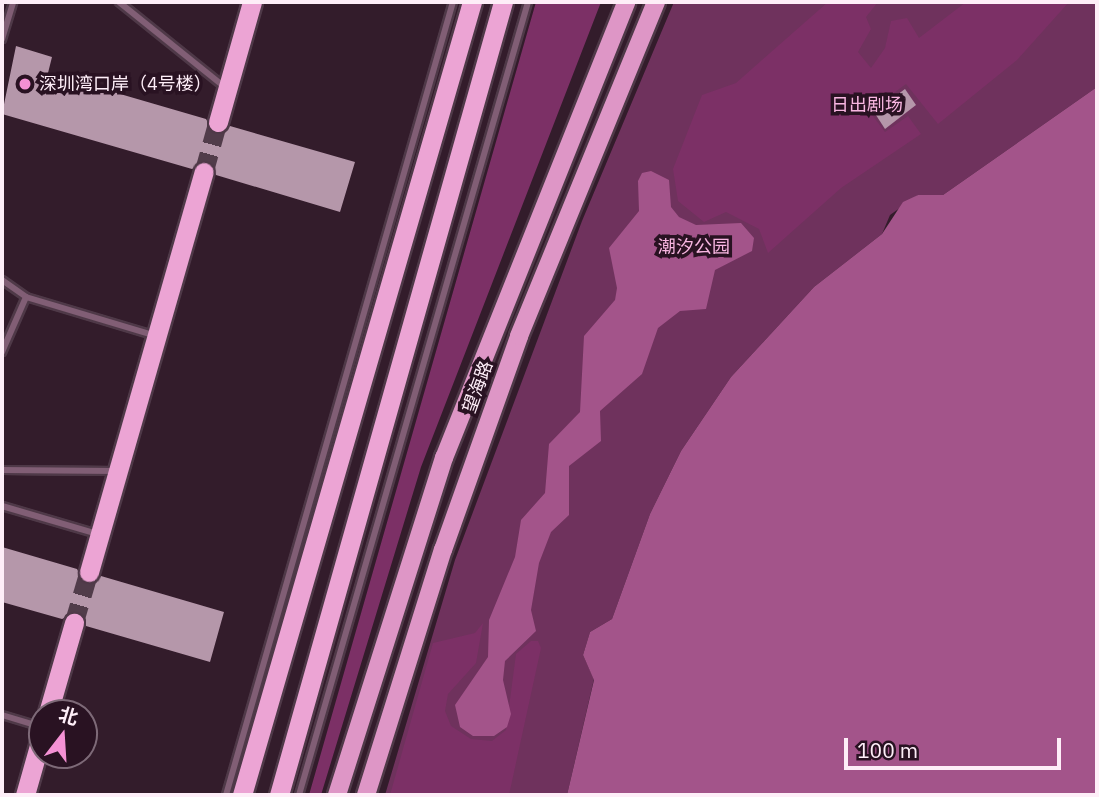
<!DOCTYPE html>
<html>
<head>
<meta charset="utf-8">
<style>
  body { margin:0 }
  #map { position:relative; width:1099px; height:797px; overflow:hidden; background:#331c2b; font-family:"IBM Plex Sans","Noto Sans SC",sans-serif }
  div>[style] { position:absolute }
  .green>* { inset:0; background:#6f325d }
  .forest>* { inset:0; background:#7c3066 }
  .water>* { inset:0; background:#a3548a }
  .building>* { inset:0; background:#b597aa }
  .trunk-tunnel>* { height:19px; margin-top:-9.5px; transform-origin:0; background:repeating-linear-gradient(90deg,#513c4a 0 19px,transparent 0 29px) }
  .roads { filter:drop-shadow(2px 0 #4f3948) drop-shadow(-2px 0 #4f3948) drop-shadow(0 2px #4f3948) drop-shadow(0 -2px #4f3948) }
  .service>* { height:6px; margin:-3px; padding:0 3px; transform-origin:3px; border-radius:3px; background:#815e75 }
  .primary>* { height:18px; margin:-9px; padding:0 9px; transform-origin:9px; border-radius:9px; background:#de96c6 }
  .trunk>* { height:19px; margin:-9.5px; padding:0 9.5px; transform-origin:9.5px; border-radius:9.5px; background:#eca4d4 }
  .dots>* { width:19px; height:19px; translate:-50% -50%; box-sizing:border-box; border:4px solid #291222; border-radius:50% }
  span { translate:-50% -50%; white-space:nowrap; text-align:center; line-height:1.15; -webkit-text-stroke:7px #291222; paint-order:stroke }
  .poi-label { font-size:18px; color:#feeef8 }
  .left { translate:0 -50%; text-align:left }
  .park-label { font-size:18px; color:#f8b6e1 }
  .street-label { font-size:18px; color:#feeef8 }
  .frame { position:absolute; inset:0; border:4px solid #feeef8; pointer-events:none }
  .north { position:absolute; left:28px; top:699px; width:70px; height:70px; box-sizing:border-box; background:#291222; border:2px solid #7e6a78; border-radius:50%; rotate:17deg; font-size:19px; font-weight:700; line-height:28px; text-align:center; color:#feeef8 }
  .north::after { content:''; display:block; margin:auto; width:24px; height:32px; background:#f491d4; clip-path:polygon(50% 0,100% 100%,50% 72%,0 100%) }
  .scale { position:absolute; left:844px; top:738px; width:217px; height:32px; box-sizing:border-box; border:4px solid #feeef8; border-top:0; padding-left:9px; font-size:21px; line-height:24px; white-space:nowrap; color:#feeef8; -webkit-text-stroke:5px #291222; paint-order:stroke }
</style>
</head>
<body>
<div id="map">
  <div class="green">
    <i style="clip-path:polygon(674px 2px,1097px 2px,1097px 87px,943px 195px,918px 195px,890px 215px,882px 234px,814px 287px,731px 377px,681px 451px,650px 514px,612px 619px,590px 632px,583px 655px,594px 679px,567px 795px,385px 795px,455px 560px,582px 221px)"></i>
  </div>
  <div class="forest">
    <i style="clip-path:polygon(536px 2px,601px 2px,421px 467px,321px 795px,309px 795px)"></i>
    <i style="clip-path:polygon(828px 2px,878px 2px,866px 17px,871px 29px,858px 52px,871px 68px,885px 48px,891px 21px,907px 18px,919px 38px,966px 2px,1069px 2px,1017px 60px,938px 124px,906px 84px,869px 111px,885px 132px,908px 116px,921px 134px,841px 188px,768px 253px,759px 229px,726px 212px,704px 222px,678px 201px,673px 169px,702px 95px,736px 83px)"></i>
    <i style="clip-path:polygon(483px 623px,476px 663px,448px 694px,445px 711px,451px 726px,471px 739px,492px 741px,506px 730px,516px 654px,531px 641px,538px 641px,541px 648px,509px 795px,390px 795px,433px 643px,475px 633px)"></i>
  </div>
  <div class="water">
    <i style="clip-path:polygon(1097px 87px,1097px 795px,567px 795px,594px 680px,583px 655px,590px 632px,612px 619px,650px 514px,681px 451px,731px 377px,814px 287px,882px 234px,903px 202px,918px 195px,943px 195px)"></i>
    <i style="clip-path:polygon(651px 171px,669px 180px,671px 207px,679px 217px,696px 225px,741px 223px,754px 238px,752px 251px,715px 270px,706px 309px,680px 311px,658px 328px,642px 374px,600px 411px,601px 441px,569px 466px,569px 515px,551px 532px,539px 563px,531px 610px,536px 631px,505px 661px,503px 680px,511px 714px,507px 727px,494px 736px,473px 736px,460px 727px,455px 705px,488px 657px,489px 620px,515px 557px,521px 520px,545px 493px,549px 444px,580px 412px,584px 336px,615px 300px,617px 288px,609px 248px,639px 211px,638px 181px,642px 173px)"></i>
  </div>
  <div class="building">
    <i style="clip-path:polygon(16px 46px,52px 57px,48px 73px,206px 119px,214px 134px,230px 126px,355px 162px,340px 212px,216px 175px,208px 160px,192px 169px,2px 114px)"></i>
    <i style="clip-path:polygon(905px 89px,916px 105px,885px 129px,874px 112px)"></i>
    <i style="clip-path:polygon(2px 547px,77px 569px,85px 584px,101px 576px,224px 612px,210px 662px,86px 626px,78px 612px,62px 619px,2px 602px)"></i>
  </div>
  <div class="trunk-tunnel">
    <i style="left:204px;top:172px;width:52px;rotate:-74.4deg"></i>
    <i style="left:74px;top:623px;width:53px;rotate:-73.6deg"></i>
  </div>
  <div class="roads">
    <div class="service">
      <i style="left:119px;top:2px;width:137px;rotate:38.8deg"></i>
      <i style="left:2px;top:39px;width:39px;rotate:-73deg"></i>
      <i style="left:2px;top:280px;width:29px;rotate:35deg"></i>
      <i style="left:26px;top:297px;width:133px;rotate:16.7deg"></i>
      <i style="left:2px;top:352px;width:60px;rotate:-66.4deg"></i>
      <i style="left:2px;top:470px;width:113px;rotate:0.5deg"></i>
      <i style="left:2px;top:506px;width:100px;rotate:16.3deg"></i>
      <i style="left:2px;top:715px;width:42px;rotate:16.7deg"></i>
      <i style="left:226px;top:795px;width:825px;rotate:-74.03deg"></i>
      <i style="left:299px;top:795px;width:825px;rotate:-73.89deg"></i>
    </div>
    <div class="primary">
      <i style="left:337px;top:795px;width:354px;rotate:-72.4deg"></i>
      <i style="left:444px;top:458px;width:491px;rotate:-68.2deg"></i>
      <i style="left:366px;top:795px;width:257px;rotate:-72.6deg"></i>
      <i style="left:443px;top:550px;width:227px;rotate:-70.4deg"></i>
      <i style="left:519px;top:336px;width:361px;rotate:-67.7deg"></i>
    </div>
    <div class="trunk">
      <i style="left:218px;top:122px;width:125px;rotate:-74.2deg"></i>
      <i style="left:89px;top:572px;width:416px;rotate:-74deg"></i>
      <i style="left:48px;top:713px;width:94px;rotate:-73.9deg"></i>
      <i style="left:25px;top:795px;width:62px;rotate:-74.2deg"></i>
      <i style="left:242px;top:795px;width:826px;rotate:-73.83deg"></i>
      <i style="left:279px;top:795px;width:824px;rotate:-74.23deg"></i>
    </div>
  </div>
  <div class="dots">
    <i style="left:25px;top:84px;background:#f491d4"></i>
  </div>
  <div class="poi-label">
    <span class="left" style="left:39px;top:84px">深圳湾口岸（4号楼）</span>
  </div>
  <div class="park-label">
    <span style="left:867px;top:105px">日出剧场</span>
    <span style="left:694px;top:247px">潮汐公园</span>
  </div>
  <div class="street-label">
    <span style="left:478px;top:387px;rotate:-70deg">望海路</span>
  </div>
  <div class="frame"></div>
  <div class="north">北</div>
  <div class="scale">100 m</div>
</div>
</body>
</html>
